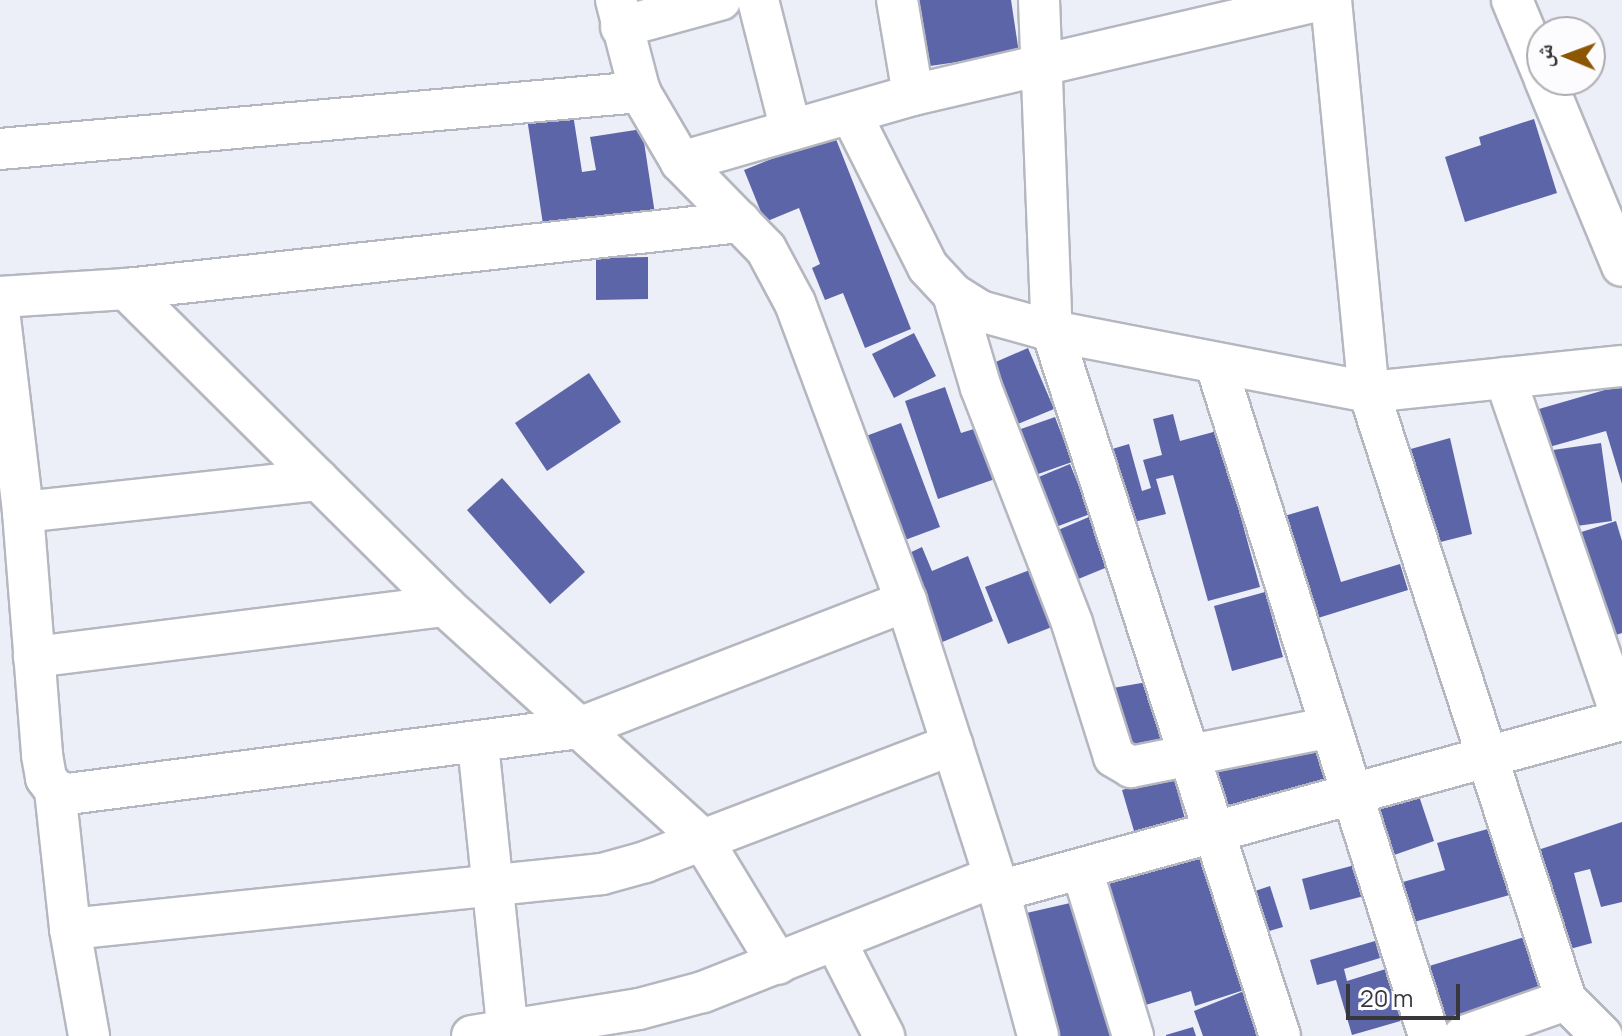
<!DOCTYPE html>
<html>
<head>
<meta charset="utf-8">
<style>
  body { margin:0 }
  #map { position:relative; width:1622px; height:1036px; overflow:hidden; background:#eceef8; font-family:Manrope,"Noto Naskh Arabic",sans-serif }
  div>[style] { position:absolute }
  .building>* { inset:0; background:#5d65a9 }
  .roads { filter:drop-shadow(2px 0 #b5b7c0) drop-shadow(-2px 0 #b5b7c0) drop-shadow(0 2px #b5b7c0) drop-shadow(0 -2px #b5b7c0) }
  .minor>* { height:40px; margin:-20px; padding:0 20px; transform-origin:20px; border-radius:20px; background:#fff }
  span { translate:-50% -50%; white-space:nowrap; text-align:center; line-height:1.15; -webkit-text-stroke:8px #fcfcfe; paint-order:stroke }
  .north { position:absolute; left:1526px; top:16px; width:80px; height:80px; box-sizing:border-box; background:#fcfcfe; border:2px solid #adadb0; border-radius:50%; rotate:271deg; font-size:22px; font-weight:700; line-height:32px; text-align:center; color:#37373b }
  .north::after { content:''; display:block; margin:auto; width:28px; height:36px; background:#8b5705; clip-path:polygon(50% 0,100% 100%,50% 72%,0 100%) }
  .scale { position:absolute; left:1346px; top:984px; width:114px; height:36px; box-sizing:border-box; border:4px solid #37373b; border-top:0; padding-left:10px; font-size:24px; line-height:28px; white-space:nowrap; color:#37373b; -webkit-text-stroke:6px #fcfcfe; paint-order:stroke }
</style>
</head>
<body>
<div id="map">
  <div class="building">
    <i style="clip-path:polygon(906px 0,1011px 0,1019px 53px,916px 68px)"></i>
    <i style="clip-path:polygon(573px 114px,582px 172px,596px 170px,590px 137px,642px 129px,655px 214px,544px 231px,527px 118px)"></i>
    <i style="clip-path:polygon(1534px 119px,1557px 193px,1465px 222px,1445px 157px,1481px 145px,1479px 137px)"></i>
    <i style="clip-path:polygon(834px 134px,911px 329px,865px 348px,843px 293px,825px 300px,812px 268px,820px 264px,799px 208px,765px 222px,744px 170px)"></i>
    <i style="clip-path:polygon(648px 257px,648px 299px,596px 300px,596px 258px)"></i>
    <i style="clip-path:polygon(914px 333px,936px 376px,894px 398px,872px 354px)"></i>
    <i style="clip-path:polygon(1028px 348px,1054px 409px,1008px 428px,982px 368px)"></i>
    <i style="clip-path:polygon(589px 373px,621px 422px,547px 471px,515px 423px)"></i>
    <i style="clip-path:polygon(1622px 385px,1622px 484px,1606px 431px,1542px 449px,1532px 411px)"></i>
    <i style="clip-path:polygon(945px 387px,961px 433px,977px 428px,995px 479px,938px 499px,905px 401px)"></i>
    <i style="clip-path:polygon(1173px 414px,1180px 441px,1217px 431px,1260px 587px,1208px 601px,1173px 475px,1156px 479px,1166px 514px,1122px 525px,1102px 452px,1129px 444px,1142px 491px,1151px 488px,1143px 460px,1162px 455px,1153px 419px)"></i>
    <i style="clip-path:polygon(1055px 417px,1072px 462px,1027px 478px,1010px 433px)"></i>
    <i style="clip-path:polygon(901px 423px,940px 527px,897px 543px,858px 439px)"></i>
    <i style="clip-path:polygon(1450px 438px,1472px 534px,1425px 546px,1400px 452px)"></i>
    <i style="clip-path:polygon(1601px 443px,1612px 521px,1563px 528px,1553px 450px)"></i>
    <i style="clip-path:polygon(1070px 464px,1090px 514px,1048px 530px,1029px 481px)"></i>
    <i style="clip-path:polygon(502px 478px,585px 572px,550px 604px,467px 510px)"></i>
    <i style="clip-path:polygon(1318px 506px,1341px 582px,1400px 564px,1408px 590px,1302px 623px,1271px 520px)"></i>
    <i style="clip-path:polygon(1089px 517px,1110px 566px,1071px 582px,1051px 533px)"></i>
    <i style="clip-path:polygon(1616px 521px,1622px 541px,1622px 633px,1604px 639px,1572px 535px)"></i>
    <i style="clip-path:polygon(922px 547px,932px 571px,968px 556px,993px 621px,940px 643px,905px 555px)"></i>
    <i style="clip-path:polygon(1035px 568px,1057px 625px,1008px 644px,985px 587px)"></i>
    <i style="clip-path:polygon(1265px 592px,1283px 657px,1232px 671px,1214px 606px)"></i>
    <i style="clip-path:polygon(1153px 681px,1164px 744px,1119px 752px,1107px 689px)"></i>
    <i style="clip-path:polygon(1318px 736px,1335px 793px,1220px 825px,1203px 769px)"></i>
    <i style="clip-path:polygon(1173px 776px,1189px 833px,1139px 848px,1122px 790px)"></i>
    <i style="clip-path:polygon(1416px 787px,1434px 841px,1380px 860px,1361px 805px)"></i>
    <i style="clip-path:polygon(1622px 822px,1622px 902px,1601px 907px,1590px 869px,1574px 873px,1592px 943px,1559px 952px,1532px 852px)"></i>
    <i style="clip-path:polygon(1495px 827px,1513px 894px,1400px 926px,1389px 886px,1445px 870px,1437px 843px)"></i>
    <i style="clip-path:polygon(1199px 845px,1244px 990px,1195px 1006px,1191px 991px,1136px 1008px,1095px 876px)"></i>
    <i style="clip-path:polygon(1355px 865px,1364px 896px,1310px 910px,1302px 879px)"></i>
    <i style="clip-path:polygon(1270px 886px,1283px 927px,1256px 935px,1243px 895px)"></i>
    <i style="clip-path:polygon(1079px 901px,1110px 1036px,1051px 1036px,1022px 914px)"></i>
    <i style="clip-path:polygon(1528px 936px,1545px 991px,1432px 1026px,1416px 970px)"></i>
    <i style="clip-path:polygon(1375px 941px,1380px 958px,1344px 969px,1347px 981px,1389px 968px,1404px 1020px,1352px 1035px,1336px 980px,1317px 985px,1310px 960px)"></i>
    <i style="clip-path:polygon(1244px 991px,1261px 1036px,1203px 1036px,1194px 1011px)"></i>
    <i style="clip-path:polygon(1193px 1027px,1196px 1036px,1166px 1036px,1166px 1035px)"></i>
  </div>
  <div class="roads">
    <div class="minor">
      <i style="left:616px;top:0;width:95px;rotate:75.4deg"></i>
      <i style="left:640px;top:92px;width:81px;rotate:59.6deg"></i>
      <i style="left:681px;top:162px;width:122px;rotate:45.7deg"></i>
      <i style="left:766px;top:249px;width:61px;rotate:61.8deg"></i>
      <i style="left:795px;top:303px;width:318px;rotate:69.6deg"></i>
      <i style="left:906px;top:601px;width:305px;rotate:72.2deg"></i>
      <i style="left:999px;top:891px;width:150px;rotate:74.9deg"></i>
      <i style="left:758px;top:0;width:134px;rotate:75.8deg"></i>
      <i style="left:897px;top:0;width:96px;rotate:80.4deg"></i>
      <i style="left:1039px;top:0;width:331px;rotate:87.8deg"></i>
      <i style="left:1052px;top:331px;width:741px;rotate:72.08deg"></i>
      <i style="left:1331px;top:0;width:394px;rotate:84.5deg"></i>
      <i style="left:1369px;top:392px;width:639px;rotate:72.05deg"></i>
      <i style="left:1566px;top:1000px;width:51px;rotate:45deg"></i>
      <i style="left:1512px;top:0;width:78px;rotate:67.4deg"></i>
      <i style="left:621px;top:27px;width:103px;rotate:-15.3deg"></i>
      <i style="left:1545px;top:80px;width:201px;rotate:67.5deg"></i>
      <i style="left:851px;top:114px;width:171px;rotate:63.3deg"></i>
      <i style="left:928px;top:267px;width:37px;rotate:47deg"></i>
      <i style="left:953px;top:294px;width:32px;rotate:32deg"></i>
      <i style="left:980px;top:311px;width:75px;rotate:15.5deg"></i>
      <i style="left:1052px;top:331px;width:323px;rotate:10.9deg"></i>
      <i style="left:1369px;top:392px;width:254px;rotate:-5.9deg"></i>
      <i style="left:0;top:149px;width:643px;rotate:-5.09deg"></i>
      <i style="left:681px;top:162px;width:241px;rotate:-16.1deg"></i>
      <i style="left:913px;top:95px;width:420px;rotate:-13.1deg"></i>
      <i style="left:126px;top:289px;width:450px;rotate:44.8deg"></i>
      <i style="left:445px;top:606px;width:347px;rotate:42.2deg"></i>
      <i style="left:702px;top:839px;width:146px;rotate:58.7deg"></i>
      <i style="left:953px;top:294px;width:98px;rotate:73.4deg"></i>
      <i style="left:981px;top:388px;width:252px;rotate:68.8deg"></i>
      <i style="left:1072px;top:623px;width:140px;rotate:72.6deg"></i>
      <i style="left:1114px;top:757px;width:20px;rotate:30deg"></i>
      <i style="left:1131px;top:767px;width:204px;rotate:-11.3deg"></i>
      <i style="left:0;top:297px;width:126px;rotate:-3.6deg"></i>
      <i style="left:126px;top:289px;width:618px;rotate:-6.23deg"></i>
      <i style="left:0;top:318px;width:195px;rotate:83.2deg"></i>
      <i style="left:23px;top:512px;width:244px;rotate:85.5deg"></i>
      <i style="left:42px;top:755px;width:23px;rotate:80deg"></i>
      <i style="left:46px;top:778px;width:15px;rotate:53deg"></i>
      <i style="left:55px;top:790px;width:14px;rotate:17deg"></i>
      <i style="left:68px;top:794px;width:515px;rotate:-7.36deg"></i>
      <i style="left:579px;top:728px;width:351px;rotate:-21.2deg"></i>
      <i style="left:1216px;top:365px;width:704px;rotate:72.39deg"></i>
      <i style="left:1505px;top:378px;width:360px;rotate:71deg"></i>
      <i style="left:23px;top:512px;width:297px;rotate:-6.2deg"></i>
      <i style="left:34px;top:657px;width:414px;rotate:-7.1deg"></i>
      <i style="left:478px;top:744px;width:294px;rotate:84.1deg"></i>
      <i style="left:55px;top:790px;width:140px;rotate:83.8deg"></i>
      <i style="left:70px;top:929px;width:109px;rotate:79.9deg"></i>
      <i style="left:1082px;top:870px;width:174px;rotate:72.9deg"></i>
      <i style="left:999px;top:891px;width:646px;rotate:-15.35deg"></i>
      <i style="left:70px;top:929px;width:535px;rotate:-5.9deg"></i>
      <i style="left:602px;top:874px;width:45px;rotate:-15.6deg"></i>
      <i style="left:645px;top:862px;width:329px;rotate:-20.9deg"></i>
      <i style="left:836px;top:942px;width:106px;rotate:62.9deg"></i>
      <i style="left:472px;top:1036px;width:169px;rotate:-9.2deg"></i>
      <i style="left:639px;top:1009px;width:66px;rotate:-14.9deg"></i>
      <i style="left:703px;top:992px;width:313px;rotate:-21.6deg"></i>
      <i style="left:1464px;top:1036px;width:108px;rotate:-19.4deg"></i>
    </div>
  </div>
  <div class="north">ش</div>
  <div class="scale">20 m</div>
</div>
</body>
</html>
